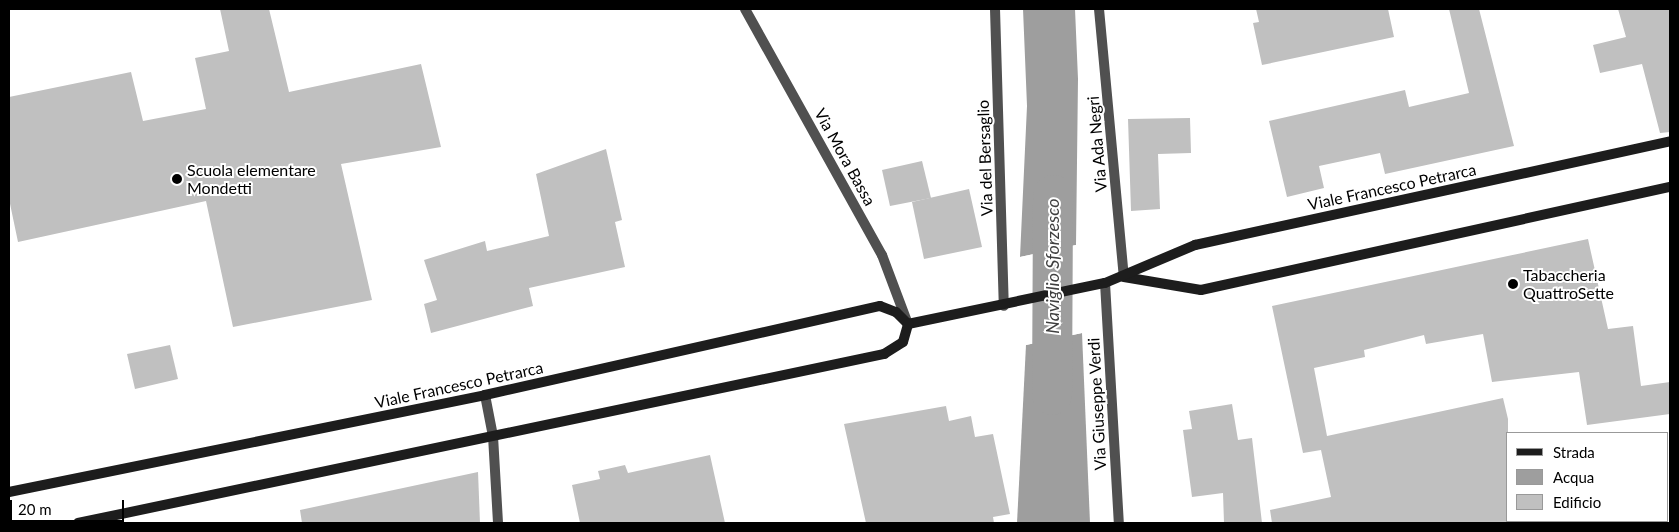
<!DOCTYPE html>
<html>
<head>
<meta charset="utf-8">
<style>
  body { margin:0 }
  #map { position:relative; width:1679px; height:532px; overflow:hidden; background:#fff; font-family:Lato,sans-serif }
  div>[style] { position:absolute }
  .water>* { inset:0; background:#9e9e9e }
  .pier>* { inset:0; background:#fff }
  .canal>* { height:40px; margin:-20px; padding:0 20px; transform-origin:20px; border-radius:20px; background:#9e9e9e }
  .building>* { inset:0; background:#c0c0c0 }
  .street>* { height:10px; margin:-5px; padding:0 5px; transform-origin:5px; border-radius:5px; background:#505050 }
  .secondary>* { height:10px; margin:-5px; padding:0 5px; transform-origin:5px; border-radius:5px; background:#1d1d1d }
  .dots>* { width:14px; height:14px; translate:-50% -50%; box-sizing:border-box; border:2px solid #fff; border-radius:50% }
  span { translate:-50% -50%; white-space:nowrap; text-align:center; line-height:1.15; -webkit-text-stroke:4px #fff; paint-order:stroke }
  .street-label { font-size:16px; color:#000 }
  .poi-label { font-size:16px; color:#000 }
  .left { translate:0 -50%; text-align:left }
  .water-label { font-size:18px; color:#3f3f3f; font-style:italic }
  .frame { position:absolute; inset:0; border:10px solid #000; pointer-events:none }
  .legend { position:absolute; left:1506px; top:432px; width:162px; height:90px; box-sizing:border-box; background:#fff; border:1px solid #999; margin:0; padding:6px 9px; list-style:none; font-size:15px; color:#000 }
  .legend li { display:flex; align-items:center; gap:10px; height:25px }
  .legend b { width:25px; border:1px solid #999 }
  .scale { position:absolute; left:10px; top:500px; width:114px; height:22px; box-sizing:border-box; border:2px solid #000; border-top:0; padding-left:6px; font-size:15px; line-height:18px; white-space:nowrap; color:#000; -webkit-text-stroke:4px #fff; paint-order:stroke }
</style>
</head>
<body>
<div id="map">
  <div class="water">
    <i style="clip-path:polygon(1023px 9px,1075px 9px,1078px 79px,1076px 245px,1020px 257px,1027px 106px)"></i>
    <i style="clip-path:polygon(1082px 333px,1090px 523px,1017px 523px,1026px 345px)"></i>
  </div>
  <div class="pier">
    <i style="clip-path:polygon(1076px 245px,1076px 248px,1020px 259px,1020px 257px)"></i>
    <i style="clip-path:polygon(1082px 331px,1082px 333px,1026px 345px,1026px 342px)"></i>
  </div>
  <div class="canal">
    <i style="left:1052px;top:395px;width:200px;rotate:-89.7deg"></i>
  </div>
  <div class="building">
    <i style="clip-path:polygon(220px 9px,269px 9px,289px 92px,421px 64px,441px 147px,341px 164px,372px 300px,233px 327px,206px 201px,18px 242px,9px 199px,9px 97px,131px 72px,143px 121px,206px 109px,195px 58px,229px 51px)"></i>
    <i style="clip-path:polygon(1256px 9px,1388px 9px,1394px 37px,1262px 65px,1253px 23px,1259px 22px)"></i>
    <i style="clip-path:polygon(1449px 9px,1479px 9px,1514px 146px,1385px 174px,1380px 153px,1319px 166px,1324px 188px,1287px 197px,1269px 121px,1405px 90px,1409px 107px,1469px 93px)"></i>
    <i style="clip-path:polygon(1618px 9px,1670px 9px,1670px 132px,1660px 133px,1642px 64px,1600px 73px,1593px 45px,1626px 37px)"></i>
    <i style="clip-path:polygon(1190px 118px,1191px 153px,1158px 154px,1160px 209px,1131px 211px,1128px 119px)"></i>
    <i style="clip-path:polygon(606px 149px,622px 220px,615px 222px,625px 267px,529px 288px,533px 306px,431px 333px,424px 304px,437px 300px,424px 260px,485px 241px,487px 251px,549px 236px,536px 174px)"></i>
    <i style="clip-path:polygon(922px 161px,931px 198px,890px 206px,882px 170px)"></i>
    <i style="clip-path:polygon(969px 189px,982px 247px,924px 259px,912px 202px)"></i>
    <i style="clip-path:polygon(1588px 239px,1608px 329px,1633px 326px,1641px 386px,1670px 382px,1670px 414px,1587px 425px,1579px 372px,1492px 382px,1483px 334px,1426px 344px,1424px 335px,1364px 350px,1365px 357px,1314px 368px,1327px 436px,1503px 398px,1508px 419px,1508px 523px,1272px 523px,1270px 510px,1331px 497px,1321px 450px,1303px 453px,1272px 306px)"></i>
    <i style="clip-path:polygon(170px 345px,178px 379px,135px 389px,127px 354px)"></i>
    <i style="clip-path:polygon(1232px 404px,1238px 440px,1252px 438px,1262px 523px,1224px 523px,1223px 493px,1192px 497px,1183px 430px,1192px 429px,1189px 411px)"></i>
    <i style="clip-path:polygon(946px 406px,949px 421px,971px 416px,975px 437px,993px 434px,1010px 514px,993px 517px,994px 523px,866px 523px,844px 424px)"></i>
    <i style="clip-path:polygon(710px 455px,725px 523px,580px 523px,572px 485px,600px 479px,598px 471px,625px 465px,628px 473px)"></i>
    <i style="clip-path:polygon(478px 472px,480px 523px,302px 523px,300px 510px)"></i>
  </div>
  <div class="street">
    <i style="left:745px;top:9px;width:282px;rotate:60.9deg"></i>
    <i style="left:882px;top:255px;width:74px;rotate:69.4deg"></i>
    <i style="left:995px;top:9px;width:297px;rotate:88.3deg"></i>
    <i style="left:1099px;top:9px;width:269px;rotate:84.7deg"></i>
    <i style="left:1105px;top:283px;width:240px;rotate:86.7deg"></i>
    <i style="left:485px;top:395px;width:42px;rotate:79deg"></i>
    <i style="left:493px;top:436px;width:87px;rotate:86.7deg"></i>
  </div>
  <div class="secondary">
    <i style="left:1124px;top:277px;width:78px;rotate:9.6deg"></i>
    <i style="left:1201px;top:290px;width:480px;rotate:-12.4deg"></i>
    <i style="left:908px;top:324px;width:201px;rotate:-11.8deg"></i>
    <i style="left:1105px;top:283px;width:98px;rotate:-22.9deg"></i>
    <i style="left:1195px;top:245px;width:486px;rotate:-12.3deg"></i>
    <i style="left:9px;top:492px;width:486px;rotate:-11.5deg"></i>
    <i style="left:485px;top:395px;width:405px;rotate:-12.7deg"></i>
    <i style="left:880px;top:306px;width:17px;rotate:21deg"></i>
    <i style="left:896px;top:312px;width:17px;rotate:45deg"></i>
    <i style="left:78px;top:523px;width:824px;rotate:-11.84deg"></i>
    <i style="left:884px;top:354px;width:22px;rotate:-32deg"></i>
    <i style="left:903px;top:342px;width:19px;rotate:-74deg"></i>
  </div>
  <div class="dots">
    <i style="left:177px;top:179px;background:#000"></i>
    <i style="left:1513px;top:284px;background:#000"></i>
  </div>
  <div class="street-label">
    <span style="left:1097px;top:144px;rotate:-95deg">Via Ada Negri</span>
    <span style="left:845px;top:157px;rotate:61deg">Via Mora Bassa</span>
    <span style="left:985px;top:158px;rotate:-92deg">Via del Bersaglio</span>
    <span style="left:1392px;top:187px;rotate:-12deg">Viale Francesco Petrarca</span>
    <span style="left:459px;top:385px;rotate:-12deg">Viale Francesco Petrarca</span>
    <span style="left:1097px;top:404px;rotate:-93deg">Via Giuseppe Verdi</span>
  </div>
  <div class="poi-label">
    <span class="left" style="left:187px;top:179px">Scuola elementare<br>Mondetti</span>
    <span class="left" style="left:1523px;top:284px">Tabaccheria<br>QuattroSette</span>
  </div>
  <div class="water-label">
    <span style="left:1052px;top:266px;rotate:-90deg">Naviglio Sforzesco</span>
  </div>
  <div class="frame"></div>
  <ul class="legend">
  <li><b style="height:6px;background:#1d1d1d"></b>Strada</li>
  <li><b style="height:14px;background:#9e9e9e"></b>Acqua</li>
  <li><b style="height:14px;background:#c0c0c0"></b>Edificio</li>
  </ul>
  <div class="scale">20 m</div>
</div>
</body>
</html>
